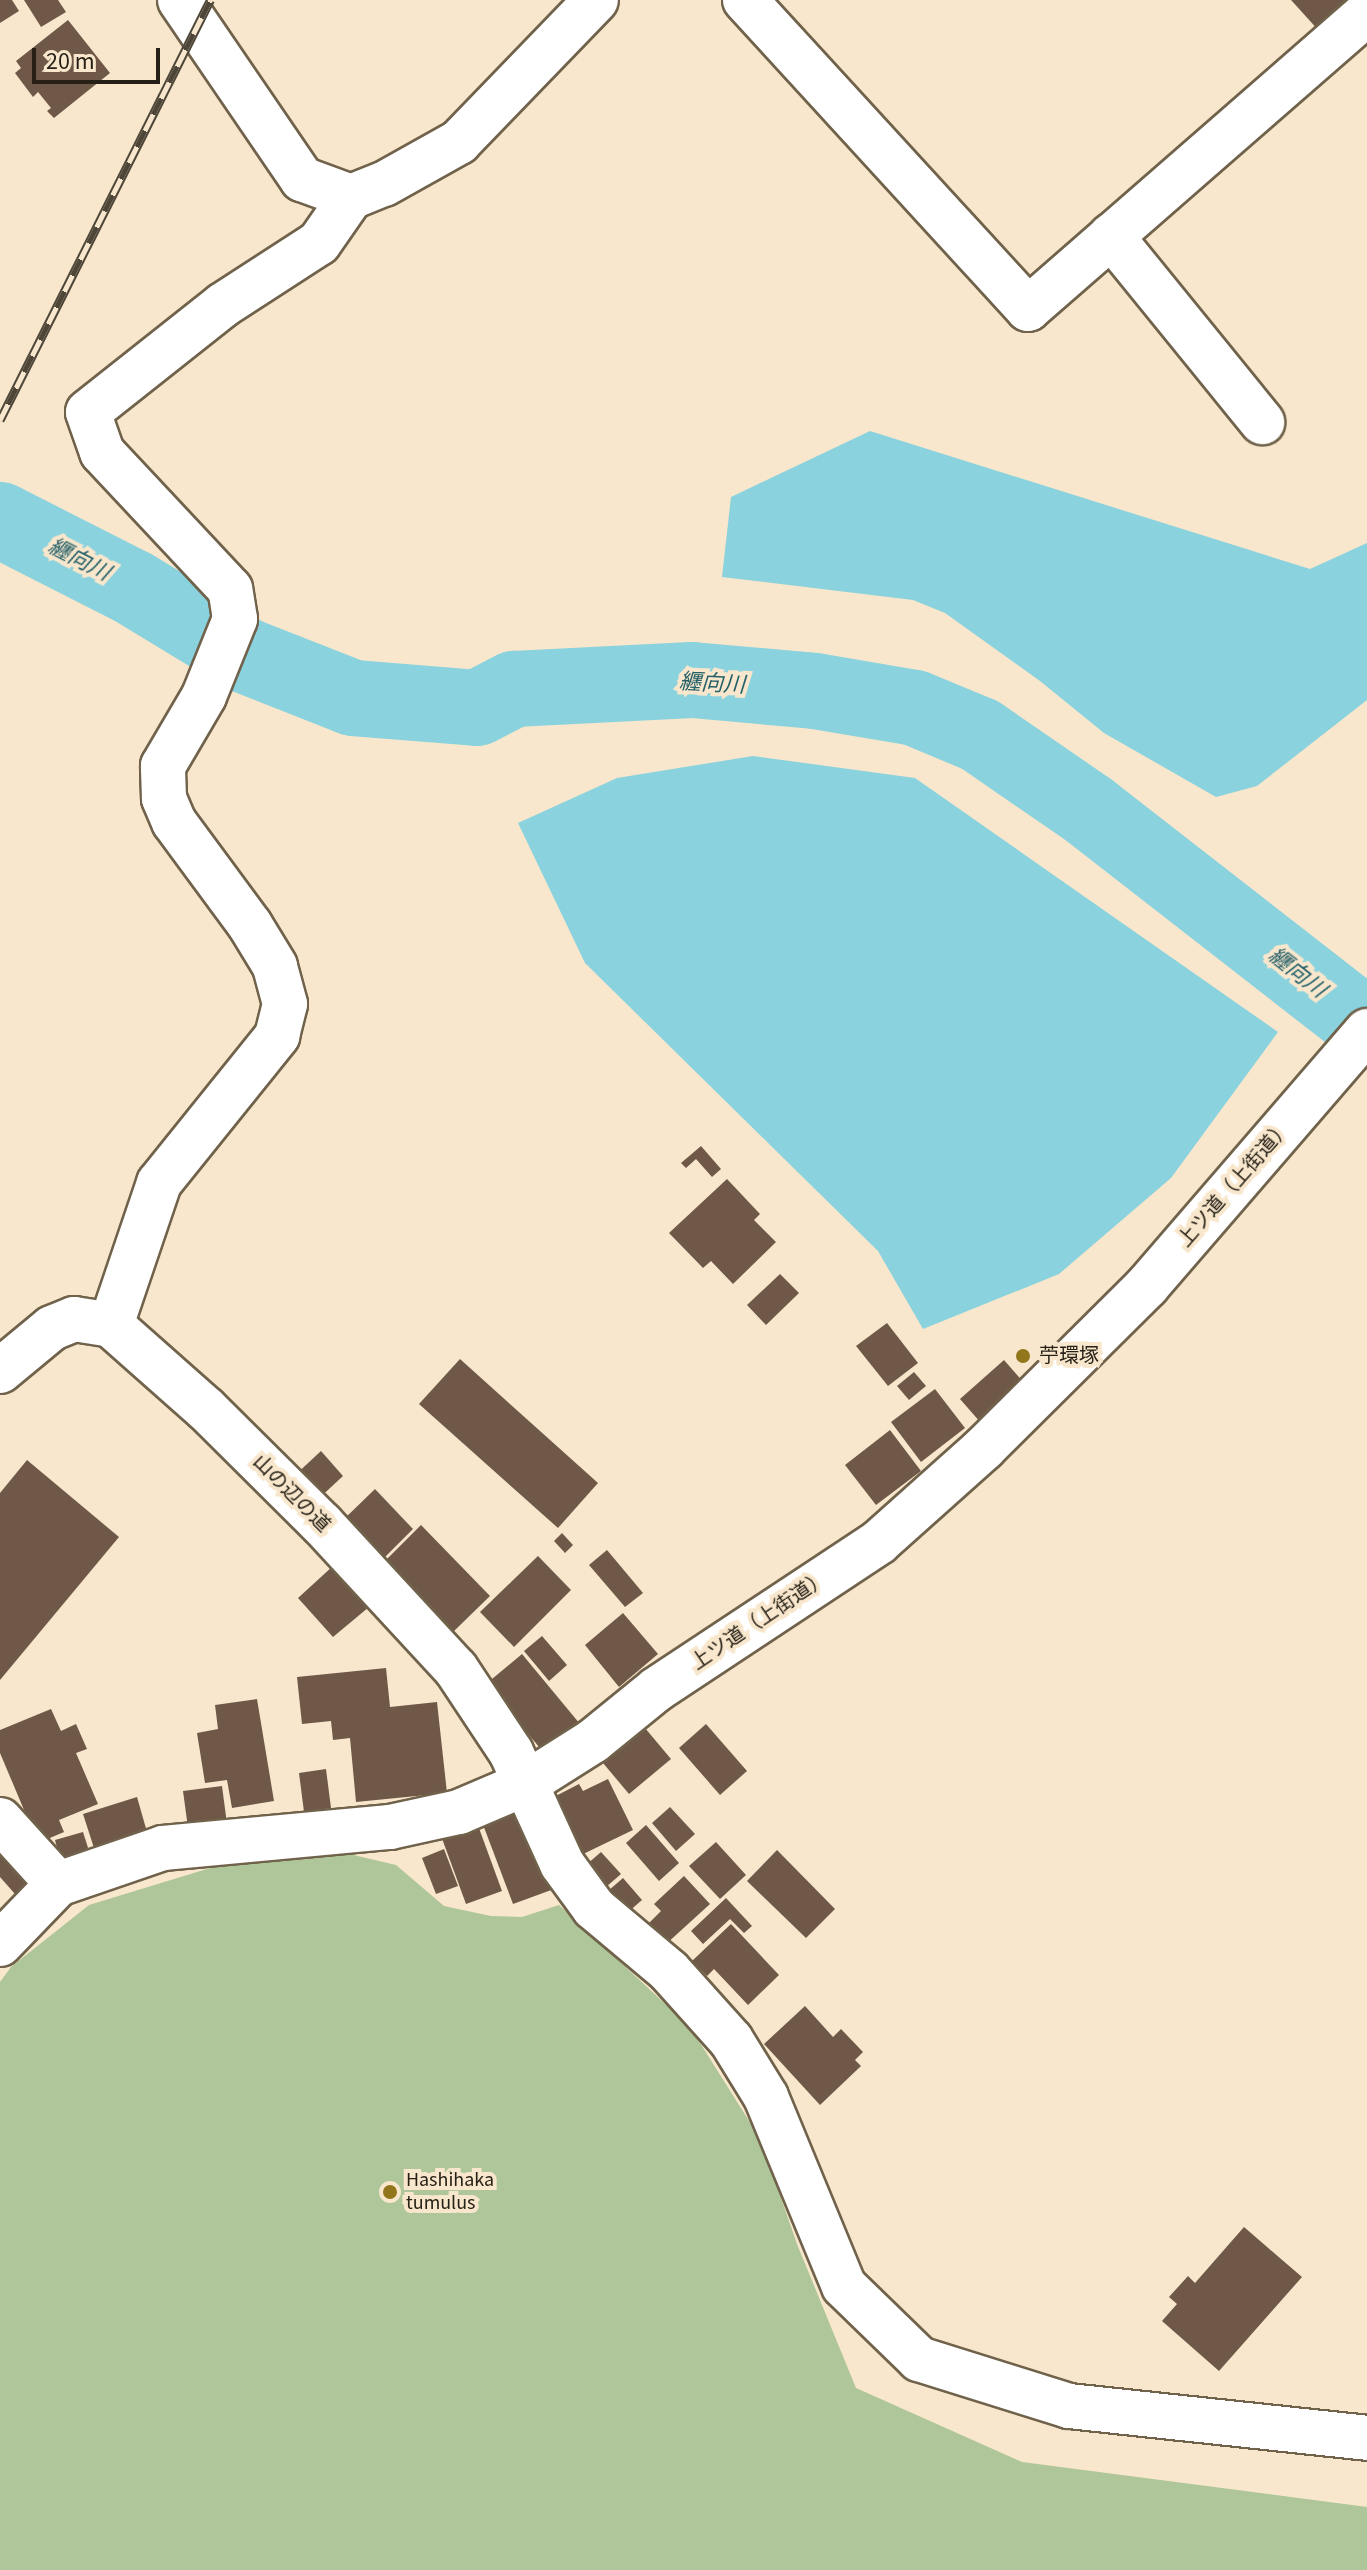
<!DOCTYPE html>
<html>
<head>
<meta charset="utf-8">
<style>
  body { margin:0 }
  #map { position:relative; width:1367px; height:2570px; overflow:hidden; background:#f8e7cc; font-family:"Source Sans 3","Noto Sans JP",sans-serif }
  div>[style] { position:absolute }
  .green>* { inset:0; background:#aec699 }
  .water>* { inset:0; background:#89d2de }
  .river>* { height:76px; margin:-38px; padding:0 38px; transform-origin:38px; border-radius:38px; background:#89d2de }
  .building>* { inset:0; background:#6f5848 }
  .roads { filter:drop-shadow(2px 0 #70624b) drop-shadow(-2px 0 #70624b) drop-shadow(0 2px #70624b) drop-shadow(0 -2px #70624b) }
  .minor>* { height:44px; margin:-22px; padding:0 22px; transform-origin:22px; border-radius:22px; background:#fff }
  .rail>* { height:9px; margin-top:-4.5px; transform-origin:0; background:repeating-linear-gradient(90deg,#f8e7cc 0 18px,#4e4638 0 36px); box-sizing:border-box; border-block:2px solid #4e4638 }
  .dots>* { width:22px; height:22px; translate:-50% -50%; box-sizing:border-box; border:4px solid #f8e7cc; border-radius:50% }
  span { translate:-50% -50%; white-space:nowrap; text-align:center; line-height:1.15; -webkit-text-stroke:8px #f8e7cc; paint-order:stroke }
  .street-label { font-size:20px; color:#262016 }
  .poi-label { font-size:20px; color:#262016 }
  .left { translate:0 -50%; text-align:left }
  .water-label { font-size:22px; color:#246069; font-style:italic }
  .scale { position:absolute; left:32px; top:48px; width:128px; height:36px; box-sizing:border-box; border:4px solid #262016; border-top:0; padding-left:10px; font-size:24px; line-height:28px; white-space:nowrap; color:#262016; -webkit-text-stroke:6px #f8e7cc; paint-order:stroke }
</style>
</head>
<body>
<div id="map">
  <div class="green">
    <i style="clip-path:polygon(345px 1853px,396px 1865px,444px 1906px,491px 1916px,522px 1917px,559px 1905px,690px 2027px,761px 2140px,797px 2244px,856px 2388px,1022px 2462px,1367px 2507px,1367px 2570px,0 2570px,0 1982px,11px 1967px,89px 1905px,220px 1865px)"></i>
  </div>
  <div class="water">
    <i style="clip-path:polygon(870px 431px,1310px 569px,1367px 543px,1367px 700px,1257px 786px,1216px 797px,1104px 733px,1040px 681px,945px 613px,913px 600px,722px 577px,731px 497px)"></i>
    <i style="clip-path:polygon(753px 756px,915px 778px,1278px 1032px,1171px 1178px,1059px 1274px,923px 1329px,878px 1251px,585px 963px,518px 823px,617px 778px)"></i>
  </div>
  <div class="river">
    <i style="left:0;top:520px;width:150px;rotate:26.9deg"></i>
    <i style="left:134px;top:588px;width:129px;rotate:31.3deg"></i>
    <i style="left:244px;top:655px;width:117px;rotate:21.5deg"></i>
    <i style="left:353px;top:698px;width:124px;rotate:4.6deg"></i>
    <i style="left:477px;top:708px;width:42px;rotate:-27.2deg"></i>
    <i style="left:514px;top:689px;width:178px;rotate:-2.9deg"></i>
    <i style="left:692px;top:680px;width:123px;rotate:5.1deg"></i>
    <i style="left:815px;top:691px;width:101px;rotate:9.6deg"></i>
    <i style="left:915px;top:708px;width:70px;rotate:22.6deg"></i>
    <i style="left:980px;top:735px;width:134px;rotate:34.6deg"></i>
    <i style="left:1090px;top:811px;width:351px;rotate:37.9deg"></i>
  </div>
  <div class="building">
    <i style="clip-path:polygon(0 0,12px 0,19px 11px,0 23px)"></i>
    <i style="clip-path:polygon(24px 0,58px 0,66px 12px,41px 27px)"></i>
    <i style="clip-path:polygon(1291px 0,1355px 0,1320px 32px)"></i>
    <i style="clip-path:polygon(68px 20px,110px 73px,54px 118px,47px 111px,51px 108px,38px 92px,33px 97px,15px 73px,21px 68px,16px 61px)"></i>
    <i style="clip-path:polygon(701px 1146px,721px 1169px,712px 1177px,696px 1159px,686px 1168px,681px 1163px)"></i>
    <i style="clip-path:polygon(727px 1179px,760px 1214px,754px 1220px,776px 1242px,733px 1284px,711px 1261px,703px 1268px,669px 1233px)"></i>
    <i style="clip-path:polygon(780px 1274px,799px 1293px,766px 1325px,747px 1305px)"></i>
    <i style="clip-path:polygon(887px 1323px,918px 1363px,888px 1386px,856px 1346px)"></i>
    <i style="clip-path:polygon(460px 1359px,598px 1483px,558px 1528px,419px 1404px)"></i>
    <i style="clip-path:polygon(1004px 1360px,1025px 1384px,981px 1423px,960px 1399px)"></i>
    <i style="clip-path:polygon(914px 1372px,926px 1386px,909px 1400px,897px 1386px)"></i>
    <i style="clip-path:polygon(935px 1389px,965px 1428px,921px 1462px,891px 1422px)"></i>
    <i style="clip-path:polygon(890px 1430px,921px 1471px,876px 1505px,845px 1465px)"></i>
    <i style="clip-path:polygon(321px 1451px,343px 1476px,315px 1502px,292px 1478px)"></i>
    <i style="clip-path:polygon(27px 1460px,119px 1537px,0 1680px,0 1493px)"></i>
    <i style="clip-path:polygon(375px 1489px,413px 1529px,381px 1561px,342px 1521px)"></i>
    <i style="clip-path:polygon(421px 1525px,490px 1596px,452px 1633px,383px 1563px)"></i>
    <i style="clip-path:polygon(562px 1533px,573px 1545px,565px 1553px,554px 1541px)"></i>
    <i style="clip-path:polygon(607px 1550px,643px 1593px,625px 1607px,589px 1565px)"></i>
    <i style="clip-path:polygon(538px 1556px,571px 1590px,514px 1647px,480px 1612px)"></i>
    <i style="clip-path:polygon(333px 1566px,369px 1607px,333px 1637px,298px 1598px)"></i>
    <i style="clip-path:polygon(623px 1613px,658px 1654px,619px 1687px,585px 1645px)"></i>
    <i style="clip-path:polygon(542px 1636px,567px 1665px,549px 1681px,524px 1651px)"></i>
    <i style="clip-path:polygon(522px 1654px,580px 1724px,545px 1754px,486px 1684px)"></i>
    <i style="clip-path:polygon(386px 1668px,390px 1707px,437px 1702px,447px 1793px,356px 1802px,350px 1738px,333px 1740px,331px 1721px,302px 1724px,297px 1677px)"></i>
    <i style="clip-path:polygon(257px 1699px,274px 1801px,232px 1808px,227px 1780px,205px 1783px,197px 1733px,218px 1729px,215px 1705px)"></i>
    <i style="clip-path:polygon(51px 1709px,61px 1731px,76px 1724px,87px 1749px,76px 1753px,98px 1804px,59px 1820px,64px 1832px,38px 1843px,0 1753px,0 1730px)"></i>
    <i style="clip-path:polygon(706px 1724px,747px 1771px,720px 1795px,679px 1748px)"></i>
    <i style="clip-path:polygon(645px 1728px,671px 1759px,629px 1794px,603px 1763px)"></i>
    <i style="clip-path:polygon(326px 1769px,331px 1808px,304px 1812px,299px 1773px)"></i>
    <i style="clip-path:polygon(608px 1779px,633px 1830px,579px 1856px,550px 1799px,579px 1784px,583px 1791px)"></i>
    <i style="clip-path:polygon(222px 1786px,227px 1824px,188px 1828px,183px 1791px)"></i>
    <i style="clip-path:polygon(137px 1797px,147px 1832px,94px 1848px,83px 1814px)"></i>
    <i style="clip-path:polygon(523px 1806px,554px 1889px,513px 1904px,482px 1822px)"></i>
    <i style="clip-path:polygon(670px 1807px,695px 1834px,676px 1851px,652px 1823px)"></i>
    <i style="clip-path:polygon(476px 1820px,502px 1891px,466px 1904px,440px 1833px)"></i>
    <i style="clip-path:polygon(646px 1825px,679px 1863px,659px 1881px,626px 1843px)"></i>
    <i style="clip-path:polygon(83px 1832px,90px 1854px,61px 1863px,55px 1840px)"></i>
    <i style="clip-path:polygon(0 1840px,34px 1877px,15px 1894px,0 1877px)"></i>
    <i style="clip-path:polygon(716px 1842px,746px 1875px,720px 1899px,689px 1866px)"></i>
    <i style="clip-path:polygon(444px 1849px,458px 1886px,436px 1894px,422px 1858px)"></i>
    <i style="clip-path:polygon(777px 1850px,835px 1909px,806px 1938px,747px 1881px)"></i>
    <i style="clip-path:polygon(601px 1852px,621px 1874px,606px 1887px,586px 1865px)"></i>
    <i style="clip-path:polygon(684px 1876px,710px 1904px,665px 1945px,646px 1926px,661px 1911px,654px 1904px)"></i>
    <i style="clip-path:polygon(623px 1878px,642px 1900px,627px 1913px,608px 1891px)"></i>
    <i style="clip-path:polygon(726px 1898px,752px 1926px,744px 1933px,730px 1919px,703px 1944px,691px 1931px)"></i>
    <i style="clip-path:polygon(731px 1924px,779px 1975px,748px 2005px,714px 1969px,707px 1976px,692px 1961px)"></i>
    <i style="clip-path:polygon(805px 2006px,833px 2037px,841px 2029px,863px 2052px,855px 2060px,861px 2066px,820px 2105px,764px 2044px)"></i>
    <i style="clip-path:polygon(1244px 2227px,1302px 2277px,1219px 2371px,1162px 2321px,1177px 2304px,1169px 2297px,1188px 2276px,1195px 2283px)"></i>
  </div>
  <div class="roads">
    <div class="minor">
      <i style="left:180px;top:0;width:217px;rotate:55.7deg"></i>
      <i style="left:302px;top:179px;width:52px;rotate:20.2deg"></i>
      <i style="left:351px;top:197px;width:35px;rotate:-22deg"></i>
      <i style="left:384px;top:184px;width:86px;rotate:-29.2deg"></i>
      <i style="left:459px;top:142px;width:197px;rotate:-46deg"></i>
      <i style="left:745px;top:0;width:419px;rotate:47.5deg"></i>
      <i style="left:1028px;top:309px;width:450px;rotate:-41.1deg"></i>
      <i style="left:1111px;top:236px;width:240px;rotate:50.9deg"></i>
      <i style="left:111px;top:1325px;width:150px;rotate:-71.3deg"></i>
      <i style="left:159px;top:1183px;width:189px;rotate:-51.2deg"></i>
      <i style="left:277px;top:1036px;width:33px;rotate:-76deg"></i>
      <i style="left:285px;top:1004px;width:39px;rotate:-105deg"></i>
      <i style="left:275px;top:966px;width:48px;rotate:-121.4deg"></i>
      <i style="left:250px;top:925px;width:128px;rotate:-126.4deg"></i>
      <i style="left:174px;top:822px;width:26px;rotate:-113deg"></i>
      <i style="left:164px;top:798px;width:32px;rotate:-92deg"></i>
      <i style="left:163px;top:766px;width:81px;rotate:-59.6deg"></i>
      <i style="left:204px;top:696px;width:83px;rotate:-68.1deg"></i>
      <i style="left:235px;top:619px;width:30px;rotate:-99deg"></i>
      <i style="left:230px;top:589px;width:187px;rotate:-133.1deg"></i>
      <i style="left:102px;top:452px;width:42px;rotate:-109.3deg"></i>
      <i style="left:88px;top:412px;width:172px;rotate:-38.4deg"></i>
      <i style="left:223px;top:305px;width:114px;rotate:-32.9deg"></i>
      <i style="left:319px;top:243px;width:56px;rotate:-55.2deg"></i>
      <i style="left:0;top:1371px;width:67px;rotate:-39.6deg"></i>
      <i style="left:52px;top:1328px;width:24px;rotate:-22deg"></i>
      <i style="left:74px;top:1319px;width:37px;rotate:9deg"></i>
      <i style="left:111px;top:1325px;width:127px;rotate:41.5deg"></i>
      <i style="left:206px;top:1409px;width:163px;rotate:44.8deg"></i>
      <i style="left:322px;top:1524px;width:197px;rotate:47.3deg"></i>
      <i style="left:456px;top:1669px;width:100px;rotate:56.5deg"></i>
      <i style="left:511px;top:1752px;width:123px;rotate:65.5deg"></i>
      <i style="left:562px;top:1864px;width:54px;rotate:54deg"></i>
      <i style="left:594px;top:1908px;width:98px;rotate:40deg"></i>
      <i style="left:669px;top:1971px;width:93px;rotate:48.1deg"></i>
      <i style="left:731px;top:2040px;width:67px;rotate:58.4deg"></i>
      <i style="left:766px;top:2097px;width:204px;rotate:67.6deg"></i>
      <i style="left:844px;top:2286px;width:105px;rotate:44.2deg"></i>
      <i style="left:919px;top:2359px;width:157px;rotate:17.4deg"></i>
      <i style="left:1069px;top:2406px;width:300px;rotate:6.1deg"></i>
      <i style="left:0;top:1820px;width:86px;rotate:47.8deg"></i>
      <i style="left:0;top:1944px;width:83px;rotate:-46deg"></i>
      <i style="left:58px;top:1884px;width:111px;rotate:-18.9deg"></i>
      <i style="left:163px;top:1848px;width:228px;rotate:-5.3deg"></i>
      <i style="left:390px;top:1827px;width:71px;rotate:-12.3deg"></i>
      <i style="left:459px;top:1812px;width:72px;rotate:-23deg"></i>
      <i style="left:525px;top:1784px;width:80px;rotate:-32.3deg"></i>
      <i style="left:593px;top:1741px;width:82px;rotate:-39.1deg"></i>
      <i style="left:657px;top:1689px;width:266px;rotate:-33.5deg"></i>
      <i style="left:879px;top:1542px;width:141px;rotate:-41.8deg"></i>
      <i style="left:984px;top:1448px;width:230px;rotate:-44.8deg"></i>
      <i style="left:1147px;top:1286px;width:337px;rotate:-49.2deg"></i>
    </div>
  </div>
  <div class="rail">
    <i style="left:0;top:420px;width:470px;rotate:-63.4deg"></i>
  </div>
  <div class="dots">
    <i style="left:1023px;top:1356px;background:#92761c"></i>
    <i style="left:390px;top:2192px;background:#92761c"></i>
  </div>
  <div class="street-label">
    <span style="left:1235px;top:1184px;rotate:-49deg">上ツ道（上街道）</span>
    <span style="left:291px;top:1494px;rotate:45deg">山の辺の道</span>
    <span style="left:760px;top:1621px;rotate:-34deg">上ツ道（上街道）</span>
  </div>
  <div class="poi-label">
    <span class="left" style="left:1039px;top:1356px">苧環塚</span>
    <span class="left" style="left:406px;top:2192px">Hashihaka<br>tumulus</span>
  </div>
  <div class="water-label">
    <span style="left:79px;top:560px;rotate:27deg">纒向川</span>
    <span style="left:712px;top:684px;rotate:3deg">纒向川</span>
    <span style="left:1297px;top:973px;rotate:38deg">纒向川</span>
  </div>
  <div class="scale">20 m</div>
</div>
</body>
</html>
